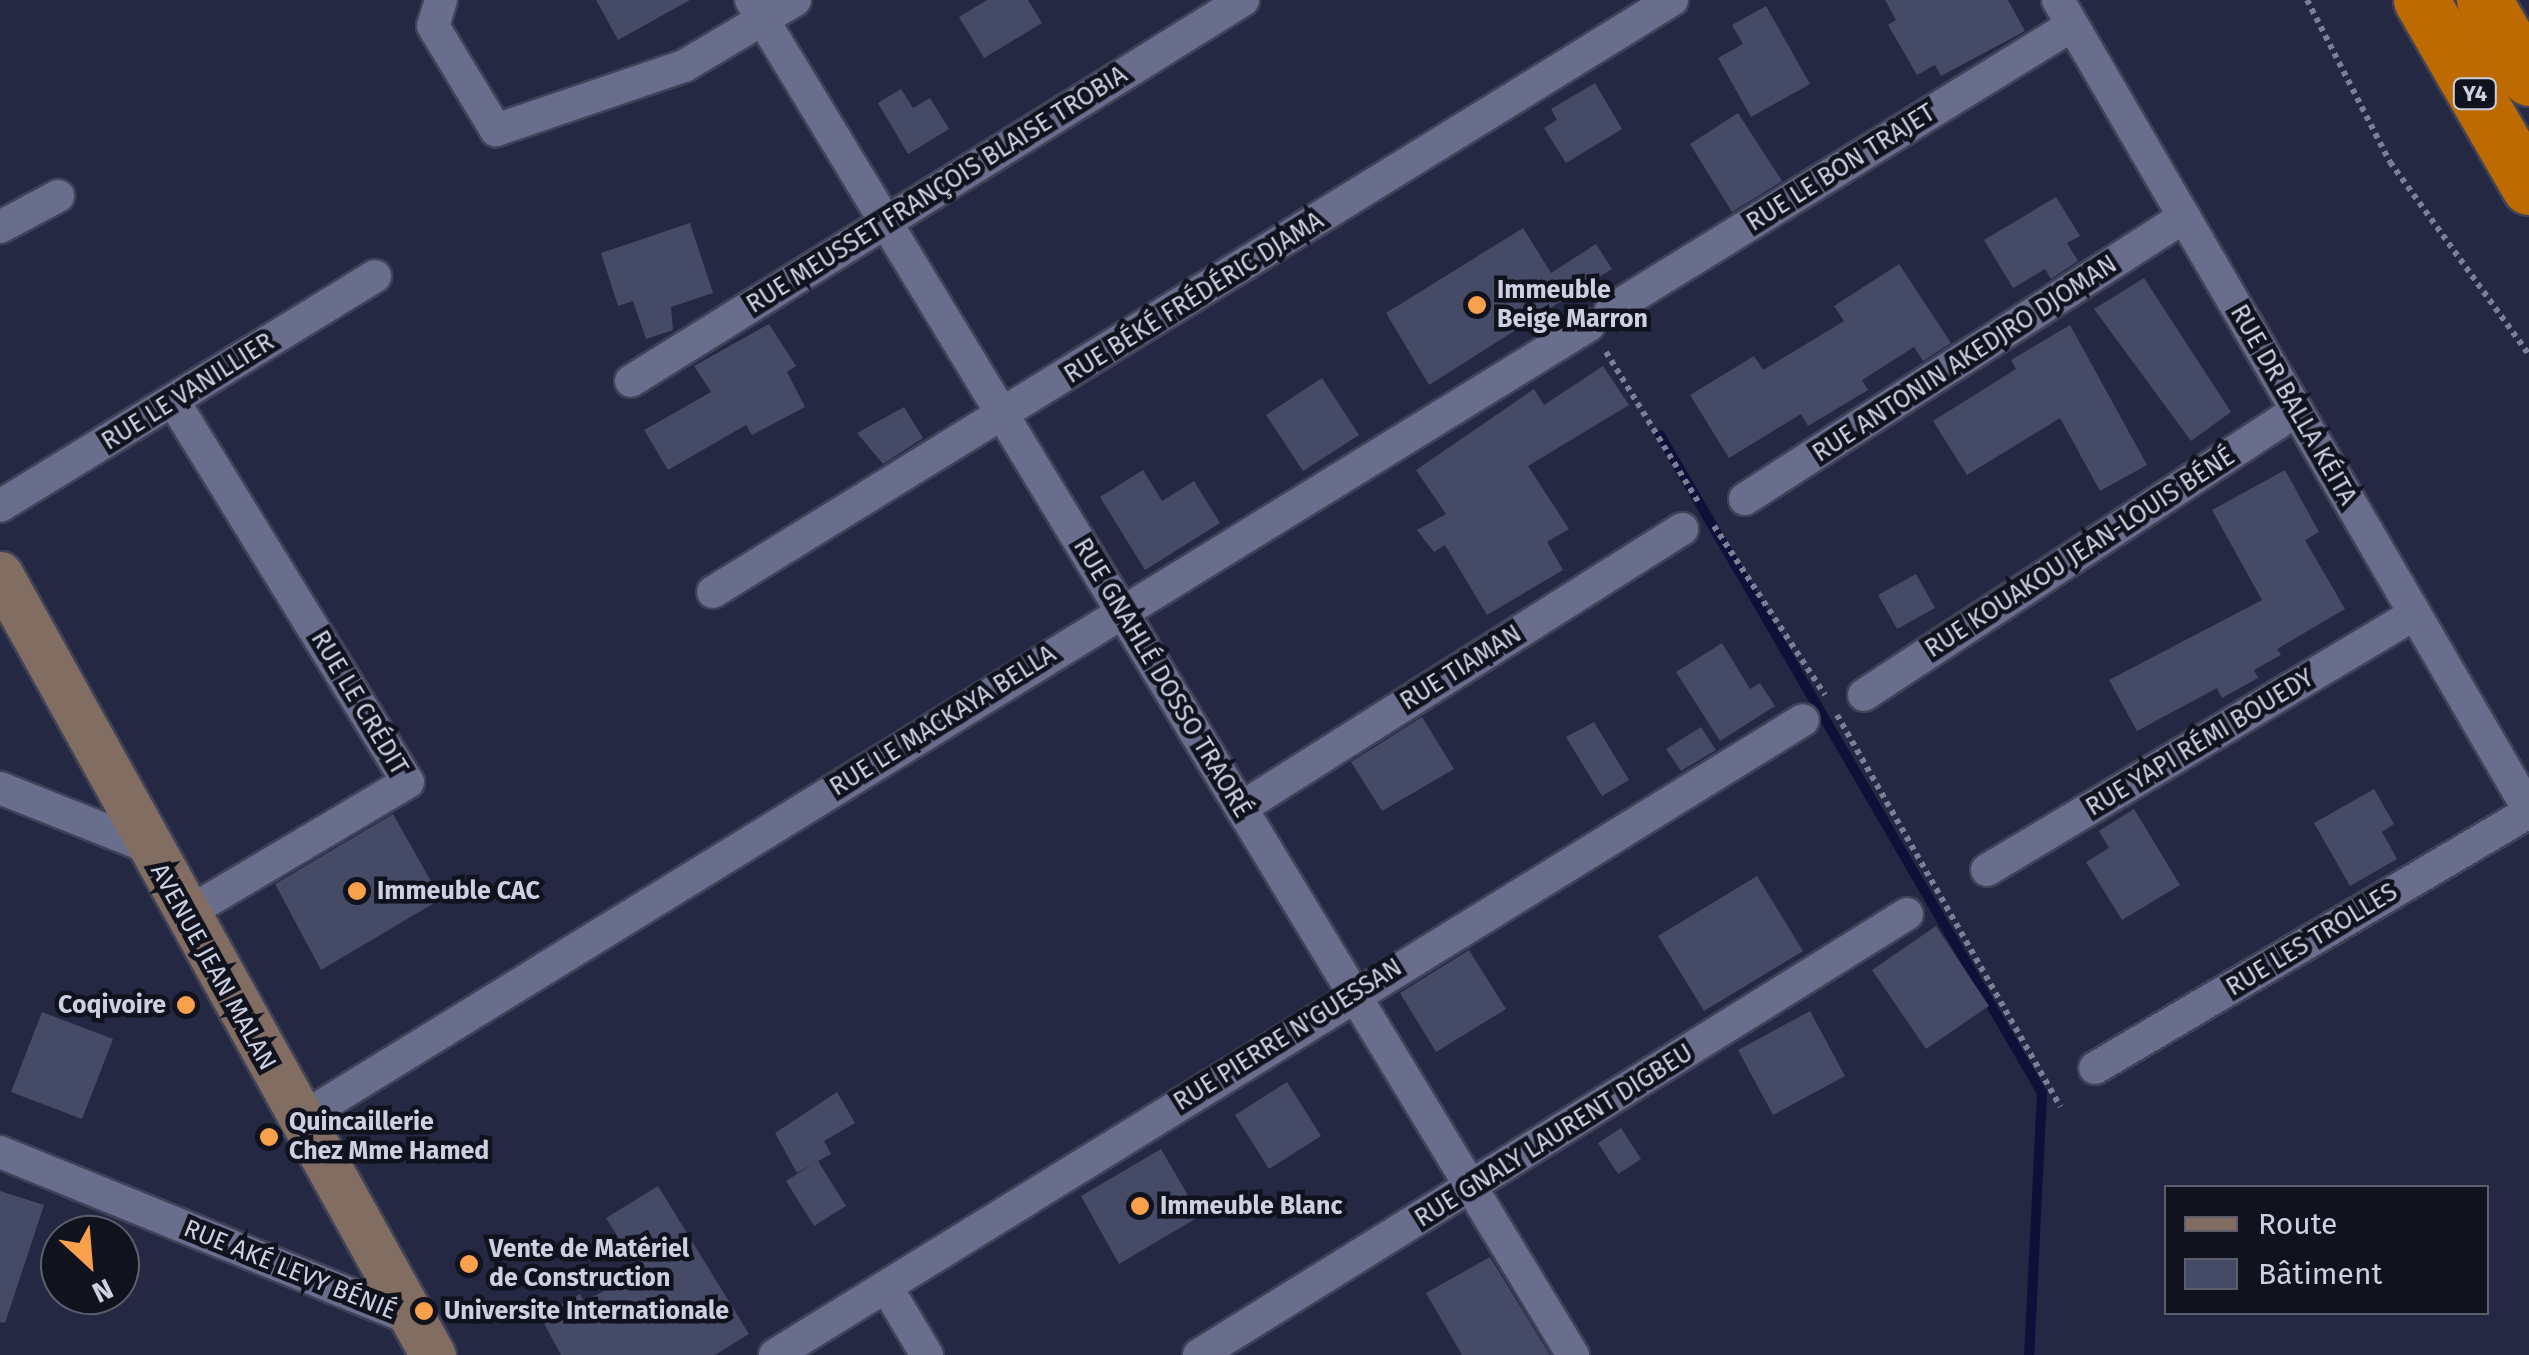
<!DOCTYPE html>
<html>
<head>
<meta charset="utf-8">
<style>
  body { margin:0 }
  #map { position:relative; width:2529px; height:1355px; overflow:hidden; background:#252842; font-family:"Fira Sans",sans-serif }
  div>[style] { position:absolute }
  .stream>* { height:10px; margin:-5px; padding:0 5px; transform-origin:5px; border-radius:5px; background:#100f39 }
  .building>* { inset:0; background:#454a66 }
  .path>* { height:6px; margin-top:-3px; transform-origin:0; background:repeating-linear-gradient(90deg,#7c7f95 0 5px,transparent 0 10px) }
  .roads { filter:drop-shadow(2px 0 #404258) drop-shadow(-2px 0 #404258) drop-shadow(0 2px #404258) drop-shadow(0 -2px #404258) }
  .street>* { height:32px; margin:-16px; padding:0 16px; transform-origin:16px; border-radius:16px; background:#696e8c }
  .secondary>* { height:45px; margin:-22.5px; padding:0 22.5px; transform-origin:22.5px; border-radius:22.5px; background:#826d62 }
  .highway>* { height:55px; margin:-27.5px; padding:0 27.5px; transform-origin:27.5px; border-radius:27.5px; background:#bd6a01 }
  .dots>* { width:28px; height:28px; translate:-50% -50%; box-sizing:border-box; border:5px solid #10121e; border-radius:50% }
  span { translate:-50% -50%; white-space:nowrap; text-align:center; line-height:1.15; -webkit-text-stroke:9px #10121e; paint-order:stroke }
  .shield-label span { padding:2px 8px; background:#10121e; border:2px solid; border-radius:8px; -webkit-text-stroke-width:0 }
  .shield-label { font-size:22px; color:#cdd0e1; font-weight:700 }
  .street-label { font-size:25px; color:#cdd0e1 }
  .poi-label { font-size:25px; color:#cdd0e1; font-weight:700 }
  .left { translate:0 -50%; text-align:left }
  .right { translate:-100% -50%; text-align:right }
  .legend { position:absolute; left:2164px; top:1185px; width:325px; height:130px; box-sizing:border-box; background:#10121e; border:2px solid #5c5e6c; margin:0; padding:12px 18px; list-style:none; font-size:30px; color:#cdd0e1 }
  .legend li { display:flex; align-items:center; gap:20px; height:50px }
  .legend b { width:50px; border:2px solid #5c5e6c }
  .north { position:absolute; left:40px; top:1215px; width:100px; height:100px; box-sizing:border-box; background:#10121e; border:2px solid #5c5e6c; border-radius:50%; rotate:154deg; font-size:28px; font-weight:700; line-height:40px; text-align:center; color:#cdd0e1 }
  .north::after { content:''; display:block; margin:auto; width:35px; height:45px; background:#f9a04d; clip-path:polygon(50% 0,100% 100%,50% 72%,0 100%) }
</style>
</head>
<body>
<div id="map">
  <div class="stream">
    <i style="left:1660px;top:435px;width:761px;rotate:59.86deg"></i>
    <i style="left:2042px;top:1093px;width:262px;rotate:92.8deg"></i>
  </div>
  <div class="building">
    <i style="clip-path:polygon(596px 0,690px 0,618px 40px)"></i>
    <i style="clip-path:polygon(987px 0,1028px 0,1042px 23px,984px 58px,959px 17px)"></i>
    <i style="clip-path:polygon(1885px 0,2008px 0,2025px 31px,1941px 76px,1935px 65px,1917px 75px,1888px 25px,1896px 20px)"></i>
    <i style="clip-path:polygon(1766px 6px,1810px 84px,1751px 117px,1718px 58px,1743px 44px,1732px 25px)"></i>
    <i style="clip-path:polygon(1595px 83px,1622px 129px,1566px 163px,1544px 128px,1557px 120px,1551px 109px)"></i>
    <i style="clip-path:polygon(901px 89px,913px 108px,930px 98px,949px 129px,908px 154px,878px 103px)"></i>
    <i style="clip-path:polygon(1738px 113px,1782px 181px,1732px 212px,1690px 144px)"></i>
    <i style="clip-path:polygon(2056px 197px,2080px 236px,2067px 243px,2078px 261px,2051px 279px,2045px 269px,2013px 288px,1984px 240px)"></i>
    <i style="clip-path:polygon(690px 223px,713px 293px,671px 307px,673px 330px,646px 339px,633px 301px,618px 306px,601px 253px)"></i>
    <i style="clip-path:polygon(1523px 228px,1551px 273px,1596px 244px,1612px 269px,1429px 385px,1386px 313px)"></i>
    <i style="clip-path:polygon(1899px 264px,1951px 343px,1923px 361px,1914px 347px,1862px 380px,1868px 390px,1808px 426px,1801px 414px,1729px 458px,1690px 395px,1754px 356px,1763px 370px,1844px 321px,1834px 306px)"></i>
    <i style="clip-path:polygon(2144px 278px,2231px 412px,2191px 441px,2094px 309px)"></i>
    <i style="clip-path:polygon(769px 324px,796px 366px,787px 372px,805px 407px,752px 435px,746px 425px,668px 470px,644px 430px,711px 392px,694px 366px)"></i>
    <i style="clip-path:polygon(2070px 325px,2147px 465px,2100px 491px,2060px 418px,1967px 475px,1933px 421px,2016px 369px,2011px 360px)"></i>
    <i style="clip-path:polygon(1603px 366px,1629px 405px,1528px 466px,1569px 529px,1547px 542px,1563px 570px,1487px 615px,1445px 545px,1434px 552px,1417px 530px,1446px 514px,1416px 470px,1534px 389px,1544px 405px)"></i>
    <i style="clip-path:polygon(1322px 378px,1359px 435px,1303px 471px,1266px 415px)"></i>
    <i style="clip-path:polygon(904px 407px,923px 438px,883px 464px,857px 433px)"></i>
    <i style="clip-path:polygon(1143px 470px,1162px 501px,1194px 481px,1220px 523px,1145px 570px,1100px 497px)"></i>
    <i style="clip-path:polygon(2285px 470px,2319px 532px,2305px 540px,2345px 609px,2277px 649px,2281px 655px,2254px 670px,2258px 678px,2222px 698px,2217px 688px,2137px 731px,2109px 680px,2262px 600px,2212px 510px)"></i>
    <i style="clip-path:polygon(1916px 574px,1935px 608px,1897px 629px,1878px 595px)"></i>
    <i style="clip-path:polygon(1722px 643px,1750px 689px,1760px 683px,1775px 706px,1720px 741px,1676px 672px)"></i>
    <i style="clip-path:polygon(1422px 717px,1454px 769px,1382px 811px,1351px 762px)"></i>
    <i style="clip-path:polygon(1594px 722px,1629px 780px,1602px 796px,1566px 737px)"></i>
    <i style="clip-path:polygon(1701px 727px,1716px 750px,1681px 771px,1666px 749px)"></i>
    <i style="clip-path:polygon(2374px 789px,2394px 824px,2382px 832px,2397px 859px,2350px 886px,2314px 823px)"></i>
    <i style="clip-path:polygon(2134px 809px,2180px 885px,2122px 920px,2086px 862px,2109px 848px,2099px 831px)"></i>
    <i style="clip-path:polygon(393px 814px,441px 899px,321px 970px,275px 884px)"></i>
    <i style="clip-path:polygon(1757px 876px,1803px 951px,1704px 1011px,1658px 936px)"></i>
    <i style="clip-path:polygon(1936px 926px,1989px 1006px,1926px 1049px,1872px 970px)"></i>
    <i style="clip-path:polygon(1469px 950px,1506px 1009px,1436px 1052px,1400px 993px)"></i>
    <i style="clip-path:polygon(1810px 1011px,1845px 1076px,1773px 1115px,1738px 1050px)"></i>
    <i style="clip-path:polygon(42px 1012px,113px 1039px,82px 1119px,11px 1092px)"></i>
    <i style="clip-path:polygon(1287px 1082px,1321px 1136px,1269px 1169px,1235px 1115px)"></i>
    <i style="clip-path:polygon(837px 1092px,855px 1123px,824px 1141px,831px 1154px,818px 1161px,846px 1206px,814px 1226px,786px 1181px,816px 1162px,797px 1173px,775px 1133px)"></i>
    <i style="clip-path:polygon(1621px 1128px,1641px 1159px,1618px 1174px,1598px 1143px)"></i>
    <i style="clip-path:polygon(1161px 1149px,1200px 1216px,1119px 1264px,1081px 1196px)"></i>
    <i style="clip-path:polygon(658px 1186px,749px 1334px,715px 1355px,561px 1355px,540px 1316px,580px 1294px,584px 1302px,639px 1271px,606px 1218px)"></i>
    <i style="clip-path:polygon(0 1191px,44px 1205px,5px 1323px,0 1322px)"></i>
    <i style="clip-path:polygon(1490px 1257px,1550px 1355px,1462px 1355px,1426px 1293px)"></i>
  </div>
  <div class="path">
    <i style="left:2307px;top:0;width:182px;rotate:62.9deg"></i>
    <i style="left:2390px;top:162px;width:238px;rotate:54.2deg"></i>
    <i style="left:1606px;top:352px;width:177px;rotate:58.4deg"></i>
    <i style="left:1714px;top:526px;width:202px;rotate:56.7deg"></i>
    <i style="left:1837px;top:715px;width:451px;rotate:60.3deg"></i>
  </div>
  <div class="roads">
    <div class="street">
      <i style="left:441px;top:0;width:27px;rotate:107deg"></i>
      <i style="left:433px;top:26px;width:122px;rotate:58.8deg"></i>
      <i style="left:496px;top:130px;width:199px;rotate:-18.8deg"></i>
      <i style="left:684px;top:66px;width:129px;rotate:-30.7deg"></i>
      <i style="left:751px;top:0;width:1585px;rotate:58.76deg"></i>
      <i style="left:2058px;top:0;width:937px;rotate:59.82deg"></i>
      <i style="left:0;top:227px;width:66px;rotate:-28.1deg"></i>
      <i style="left:1611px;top:310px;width:541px;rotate:-31.69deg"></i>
      <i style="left:631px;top:381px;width:721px;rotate:-31.9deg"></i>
      <i style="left:174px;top:402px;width:446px;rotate:58.4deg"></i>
      <i style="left:408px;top:782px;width:261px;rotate:149.3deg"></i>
      <i style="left:1745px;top:499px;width:522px;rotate:-32.72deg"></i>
      <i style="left:0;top:506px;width:440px;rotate:-31.5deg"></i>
      <i style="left:713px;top:592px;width:1127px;rotate:-31.69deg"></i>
      <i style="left:1864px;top:695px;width:517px;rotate:-33.32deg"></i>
      <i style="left:0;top:788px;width:157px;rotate:21.7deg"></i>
      <i style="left:1241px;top:808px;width:522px;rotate:-32.32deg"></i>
      <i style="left:1987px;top:870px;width:496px;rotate:-30.9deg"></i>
      <i style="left:2095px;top:1068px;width:504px;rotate:-30.53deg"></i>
      <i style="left:299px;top:1120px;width:1515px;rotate:-31.64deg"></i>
      <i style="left:0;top:1152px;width:446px;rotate:22.1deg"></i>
      <i style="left:887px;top:1288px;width:78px;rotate:59.2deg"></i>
      <i style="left:775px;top:1355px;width:1208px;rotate:-31.7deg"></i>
      <i style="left:1199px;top:1355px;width:834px;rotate:-31.92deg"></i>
    </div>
    <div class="secondary">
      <i style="left:0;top:574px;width:893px;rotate:61deg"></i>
    </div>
    <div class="highway">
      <i style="left:2421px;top:0;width:216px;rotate:60deg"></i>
      <i style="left:2484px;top:0;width:90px;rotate:60deg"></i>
    </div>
  </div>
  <div class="dots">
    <i style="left:1477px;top:305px;background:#f9a04d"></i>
    <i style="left:357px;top:891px;background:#f9a04d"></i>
    <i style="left:186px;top:1005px;background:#f9a04d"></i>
    <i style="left:269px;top:1137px;background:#f9a04d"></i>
    <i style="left:1140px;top:1206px;background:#f9a04d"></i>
    <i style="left:469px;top:1264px;background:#f9a04d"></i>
    <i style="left:424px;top:1311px;background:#f9a04d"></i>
  </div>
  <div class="shield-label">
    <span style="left:2475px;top:94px">Y4</span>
  </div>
  <div class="street-label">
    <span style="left:1841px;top:168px;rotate:-32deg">RUE LE BON TRAJET</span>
    <span style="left:937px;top:190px;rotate:-32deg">RUE MEUSSET FRANÇOIS BLAISE TROBIA</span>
    <span style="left:1194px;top:298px;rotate:-32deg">RUE BÉKÉ FRÉDÉRIC DJAMA</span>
    <span style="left:1965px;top:359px;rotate:-33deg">RUE ANTONIN AKEDJRO DJOMAN</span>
    <span style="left:188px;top:392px;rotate:-32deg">RUE LE VANILLIER</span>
    <span style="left:2293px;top:405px;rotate:60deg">RUE DR BALLA KÉITA</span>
    <span style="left:2080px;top:553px;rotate:-33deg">RUE KOUAKOU JEAN-LOUIS BÉNÉ</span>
    <span style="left:1461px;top:668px;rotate:-32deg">RUE TIAMAN</span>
    <span style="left:1162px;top:678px;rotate:59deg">RUE GNAHLÉ DOSSO TRAORÉ</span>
    <span style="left:359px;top:703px;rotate:59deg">RUE LE CRÉDIT</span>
    <span style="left:943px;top:721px;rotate:-32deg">RUE LE MACKAYA BELLA</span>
    <span style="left:2200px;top:743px;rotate:-31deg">RUE YAPI RÉMI BOUEDY</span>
    <span style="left:2312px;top:940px;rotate:-31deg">RUE LES TROLLES</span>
    <span style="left:213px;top:967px;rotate:61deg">AVENUE JEAN MALAN</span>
    <span style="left:1288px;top:1035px;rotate:-32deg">RUE PIERRE N'GUESSAN</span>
    <span style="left:1554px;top:1136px;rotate:-32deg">RUE GNALY LAURENT DIGBEU</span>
    <span style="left:290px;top:1270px;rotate:22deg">RUE AKÉ LEVY BÉNIÉ</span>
  </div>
  <div class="poi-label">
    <span class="left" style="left:1497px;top:305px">Immeuble<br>Beige Marron</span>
    <span class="left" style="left:377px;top:891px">Immeuble CAC</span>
    <span class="right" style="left:166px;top:1005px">Coqivoire</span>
    <span class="left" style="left:289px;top:1137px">Quincaillerie<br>Chez Mme Hamed</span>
    <span class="left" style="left:1160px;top:1206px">Immeuble Blanc</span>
    <span class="left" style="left:489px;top:1264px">Vente de Matériel<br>de Construction</span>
    <span class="left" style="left:444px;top:1311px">Universite Internationale</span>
  </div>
  <ul class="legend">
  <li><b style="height:12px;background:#826d62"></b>Route</li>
  <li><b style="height:28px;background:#454a66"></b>Bâtiment</li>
  </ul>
  <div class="north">N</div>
</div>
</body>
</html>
